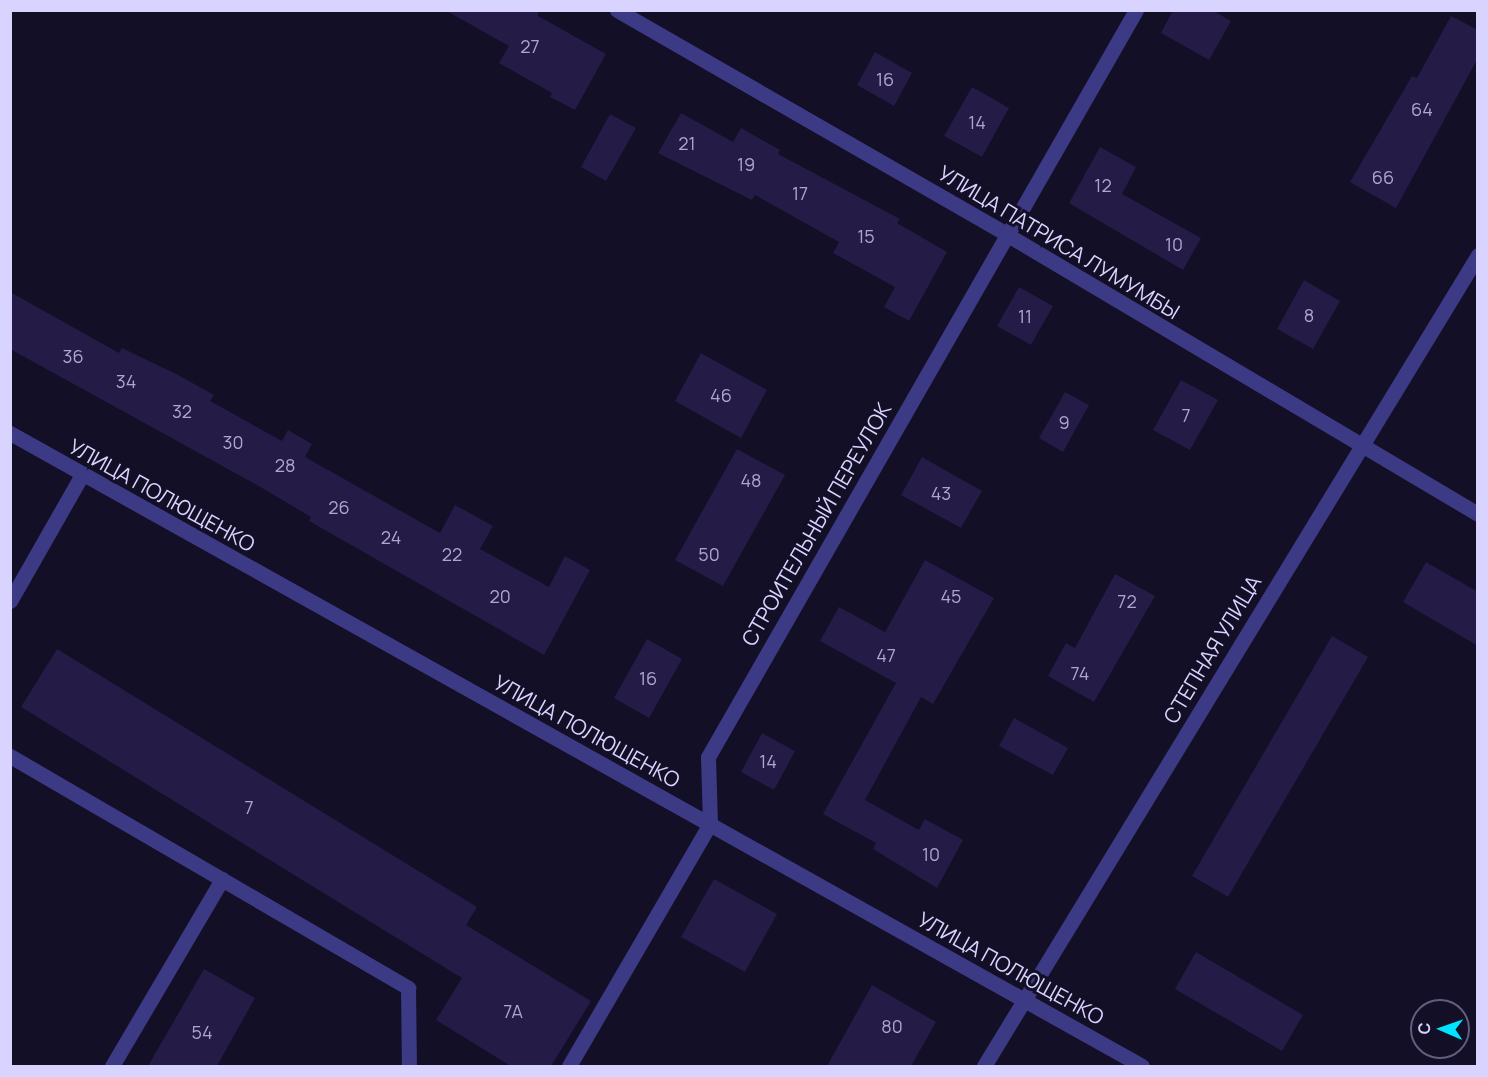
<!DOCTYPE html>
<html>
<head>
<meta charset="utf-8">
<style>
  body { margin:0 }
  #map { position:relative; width:1488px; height:1077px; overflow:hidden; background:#130f26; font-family:Manrope,sans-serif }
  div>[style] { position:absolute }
  .building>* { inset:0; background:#241b47 }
  .service>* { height:15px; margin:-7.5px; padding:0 7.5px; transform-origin:7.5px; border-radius:7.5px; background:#3d3a85 }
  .minor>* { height:15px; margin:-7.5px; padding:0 7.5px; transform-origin:7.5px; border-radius:7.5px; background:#3d3a85 }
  span { translate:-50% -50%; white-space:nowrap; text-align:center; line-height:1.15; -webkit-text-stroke:6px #130f26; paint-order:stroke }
  .number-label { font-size:18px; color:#aca6d1 }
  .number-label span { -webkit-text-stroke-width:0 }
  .street-label { font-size:21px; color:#d9d4ff }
  .frame { position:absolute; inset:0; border:12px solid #d9d4ff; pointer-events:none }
  .north { position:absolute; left:1410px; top:999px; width:60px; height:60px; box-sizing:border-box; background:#130f26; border:2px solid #625e7d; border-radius:50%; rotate:272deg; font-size:16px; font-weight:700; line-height:24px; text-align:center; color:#d9d4ff }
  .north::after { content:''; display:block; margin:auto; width:21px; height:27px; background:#00e5ff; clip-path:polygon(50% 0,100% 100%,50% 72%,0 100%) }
</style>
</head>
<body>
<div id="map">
  <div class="building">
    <i style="clip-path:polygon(445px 10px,538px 10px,538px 16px,606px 54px,575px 110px,550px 97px,552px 93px,499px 63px,509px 46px)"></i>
    <i style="clip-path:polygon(1173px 10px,1212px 10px,1231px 21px,1209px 60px,1161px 33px)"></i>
    <i style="clip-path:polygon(1451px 16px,1478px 30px,1478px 58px,1396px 208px,1350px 182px,1412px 76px,1417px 78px)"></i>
    <i style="clip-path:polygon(875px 52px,912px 73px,894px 106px,857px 85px)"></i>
    <i style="clip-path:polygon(972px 87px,1009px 108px,982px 157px,944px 136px)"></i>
    <i style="clip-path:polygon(681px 113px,733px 142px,741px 128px,780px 150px,778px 154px,900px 219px,897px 223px,947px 252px,909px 321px,884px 307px,895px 287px,833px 253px,839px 242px,755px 195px,752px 200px,658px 153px)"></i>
    <i style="clip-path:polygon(610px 114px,636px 128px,606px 181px,581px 167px)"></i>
    <i style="clip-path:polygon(1100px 147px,1136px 167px,1122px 194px,1201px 238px,1183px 270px,1069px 203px)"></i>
    <i style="clip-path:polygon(1304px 280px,1340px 301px,1313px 349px,1277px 329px)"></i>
    <i style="clip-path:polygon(1019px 287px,1053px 306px,1031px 345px,997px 326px)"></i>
    <i style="clip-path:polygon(10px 292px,119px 353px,122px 348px,178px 375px,214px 395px,210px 401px,282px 441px,288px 430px,312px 444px,305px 457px,440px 533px,455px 505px,493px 526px,480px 549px,549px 587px,565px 556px,590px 570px,544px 655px,309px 521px,311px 517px,257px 485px,10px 349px)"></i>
    <i style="clip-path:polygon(701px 353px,767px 390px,741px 438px,675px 401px)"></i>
    <i style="clip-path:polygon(1181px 380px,1218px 400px,1190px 450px,1153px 430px)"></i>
    <i style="clip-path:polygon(1065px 392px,1089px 405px,1063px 452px,1039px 438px)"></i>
    <i style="clip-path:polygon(737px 449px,785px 475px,723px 586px,675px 560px)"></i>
    <i style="clip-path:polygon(922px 457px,982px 491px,961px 528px,901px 495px)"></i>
    <i style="clip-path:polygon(925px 560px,994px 598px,933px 704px,921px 697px,865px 800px,919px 830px,925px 819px,963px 840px,937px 888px,873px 849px,876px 843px,823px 814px,896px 683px,820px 641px,839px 607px,885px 632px)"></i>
    <i style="clip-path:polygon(1426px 562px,1478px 592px,1478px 646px,1403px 602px)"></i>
    <i style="clip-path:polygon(1115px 574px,1155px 596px,1094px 702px,1048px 676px,1066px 643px,1075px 648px)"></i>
    <i style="clip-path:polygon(1332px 636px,1368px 657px,1228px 897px,1192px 876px)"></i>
    <i style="clip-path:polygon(647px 639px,682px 659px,649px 718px,614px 698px)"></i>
    <i style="clip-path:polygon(57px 649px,477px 907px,466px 925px,591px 1001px,551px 1066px,511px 1066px,436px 1020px,462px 978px,21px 707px)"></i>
    <i style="clip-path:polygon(1014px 718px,1068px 748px,1053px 775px,999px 746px)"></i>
    <i style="clip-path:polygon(762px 733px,795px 751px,774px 790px,741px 772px)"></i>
    <i style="clip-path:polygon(714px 879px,777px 914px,745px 972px,681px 937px)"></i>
    <i style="clip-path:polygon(1196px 952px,1303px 1015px,1282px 1051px,1175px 989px)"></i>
    <i style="clip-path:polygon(204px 969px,255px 998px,217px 1066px,148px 1066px)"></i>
    <i style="clip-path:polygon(872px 985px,936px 1022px,911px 1066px,827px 1066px)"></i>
  </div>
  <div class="service">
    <i style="left:10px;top:601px;width:145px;rotate:-60.3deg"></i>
    <i style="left:10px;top:756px;width:461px;rotate:30.2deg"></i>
    <i style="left:408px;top:988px;width:78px;rotate:89.3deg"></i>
    <i style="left:112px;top:1066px;width:217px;rotate:-59.5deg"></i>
  </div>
  <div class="minor">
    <i style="left:617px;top:10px;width:449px;rotate:29.9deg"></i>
    <i style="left:1006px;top:234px;width:549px;rotate:30.68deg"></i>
    <i style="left:10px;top:433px;width:1297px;rotate:29.21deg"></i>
    <i style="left:569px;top:1066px;width:280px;rotate:-59.8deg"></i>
    <i style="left:710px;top:824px;width:67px;rotate:-91.7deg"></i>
    <i style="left:708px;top:757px;width:861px;rotate:-60.19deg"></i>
    <i style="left:984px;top:1066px;width:950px;rotate:-58.65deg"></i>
  </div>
  <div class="number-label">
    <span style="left:530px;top:46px">27</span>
    <span style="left:885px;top:79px">16</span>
    <span style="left:1422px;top:109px">64</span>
    <span style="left:977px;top:122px">14</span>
    <span style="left:687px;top:143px">21</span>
    <span style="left:746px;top:164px">19</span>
    <span style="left:1383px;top:177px">66</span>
    <span style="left:1103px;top:185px">12</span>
    <span style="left:800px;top:193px">17</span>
    <span style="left:866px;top:236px">15</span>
    <span style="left:1174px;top:244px">10</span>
    <span style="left:1309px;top:315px">8</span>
    <span style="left:1025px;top:316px">11</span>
    <span style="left:73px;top:356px">36</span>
    <span style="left:126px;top:381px">34</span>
    <span style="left:721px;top:395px">46</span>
    <span style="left:182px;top:411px">32</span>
    <span style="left:1186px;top:415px">7</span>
    <span style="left:1064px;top:422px">9</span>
    <span style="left:233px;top:442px">30</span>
    <span style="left:285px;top:465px">28</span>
    <span style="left:751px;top:480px">48</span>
    <span style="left:941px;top:493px">43</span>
    <span style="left:339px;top:507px">26</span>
    <span style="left:391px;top:537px">24</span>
    <span style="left:452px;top:554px">22</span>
    <span style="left:709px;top:554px">50</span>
    <span style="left:500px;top:596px">20</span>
    <span style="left:951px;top:596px">45</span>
    <span style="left:1127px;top:601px">72</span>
    <span style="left:886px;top:655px">47</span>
    <span style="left:1080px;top:673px">74</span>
    <span style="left:648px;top:678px">16</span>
    <span style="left:768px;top:761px">14</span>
    <span style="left:249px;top:807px">7</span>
    <span style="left:931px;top:854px">10</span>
    <span style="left:513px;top:1011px">7А</span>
    <span style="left:892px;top:1026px">80</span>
    <span style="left:202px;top:1032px">54</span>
  </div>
  <div class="street-label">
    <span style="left:1059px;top:242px;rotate:31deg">УЛИЦА ПАТРИСА ЛУМУМБЫ</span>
    <span style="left:162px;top:495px;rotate:29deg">УЛИЦА ПОЛЮЩЕНКО</span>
    <span style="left:816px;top:524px;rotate:-60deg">СТРОИТЕЛЬНЫЙ ПЕРЕУЛОК</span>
    <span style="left:1212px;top:649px;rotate:-59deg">СТЕПНАЯ УЛИЦА</span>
    <span style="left:587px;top:731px;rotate:29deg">УЛИЦА ПОЛЮЩЕНКО</span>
    <span style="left:1011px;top:968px;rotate:29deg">УЛИЦА ПОЛЮЩЕНКО</span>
  </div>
  <div class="frame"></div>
  <div class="north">С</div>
</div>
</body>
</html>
